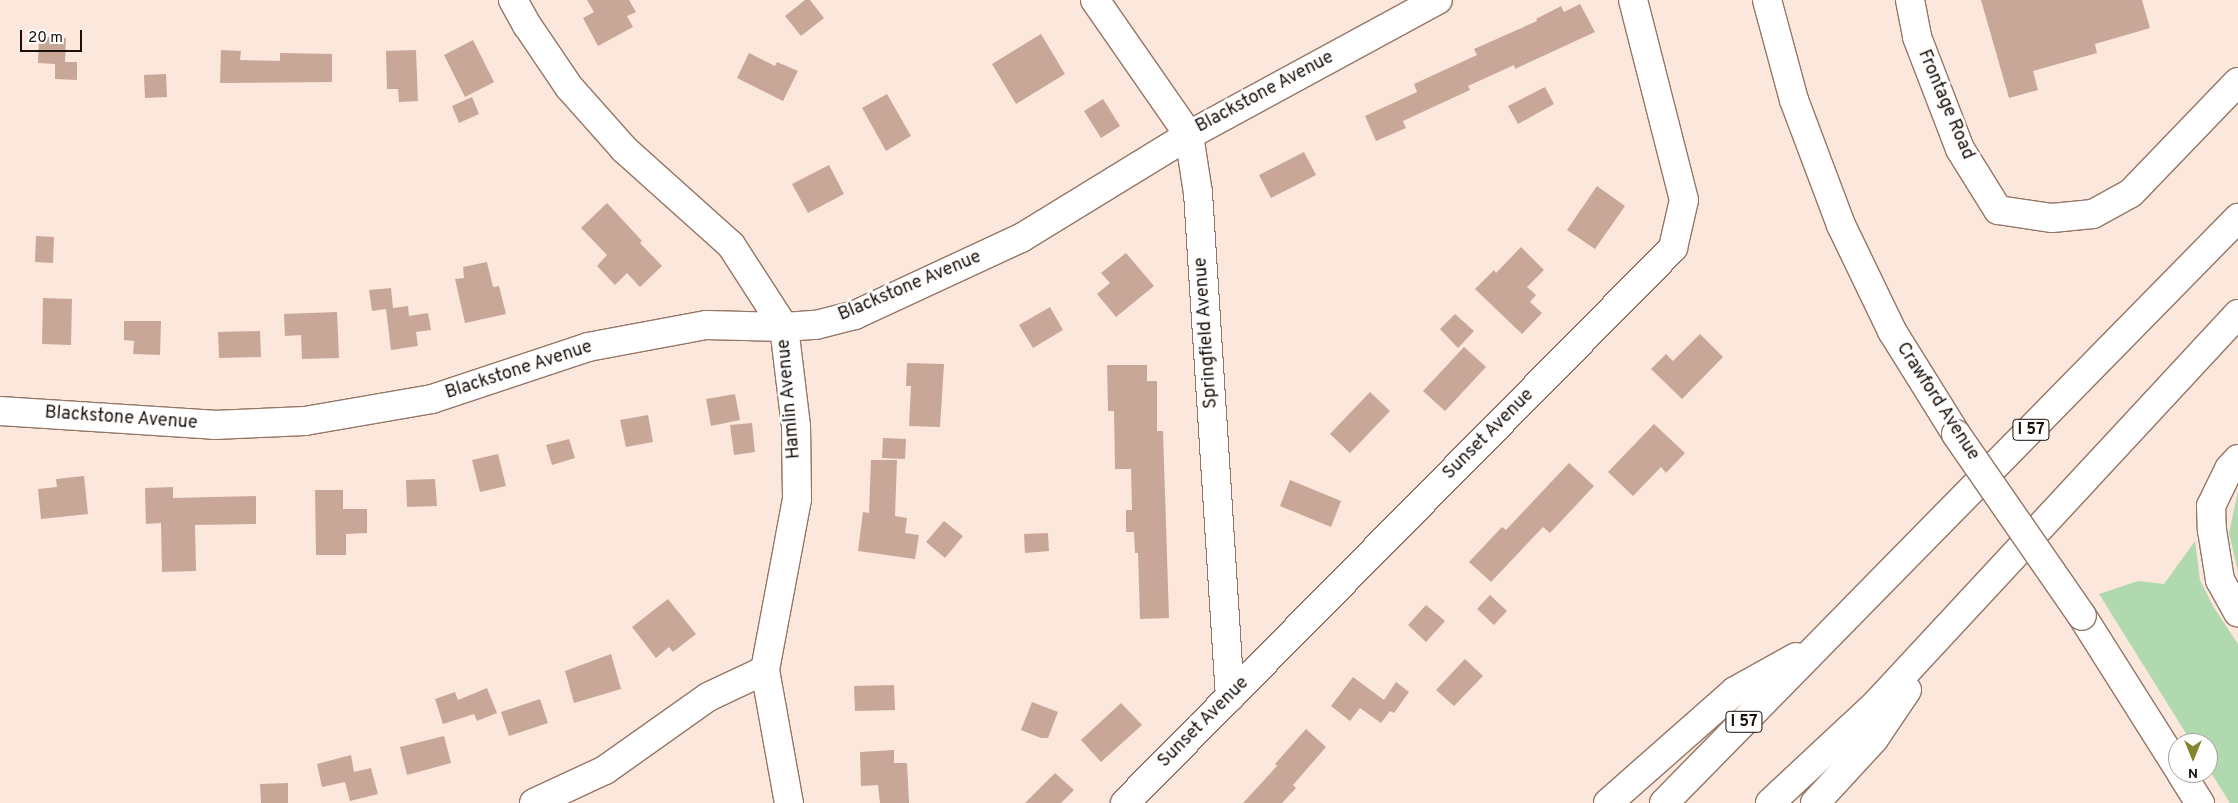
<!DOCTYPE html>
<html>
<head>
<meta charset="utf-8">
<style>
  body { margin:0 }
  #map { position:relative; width:2238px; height:803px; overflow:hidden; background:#fce7dc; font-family:Overpass,sans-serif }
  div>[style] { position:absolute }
  .green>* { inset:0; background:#b1d9b0 }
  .building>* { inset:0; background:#c9a798 }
  .roads { filter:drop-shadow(1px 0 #957666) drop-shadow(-1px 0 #957666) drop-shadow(0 1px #957666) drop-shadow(0 -1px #957666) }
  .minor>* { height:28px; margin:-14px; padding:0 14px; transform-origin:14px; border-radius:14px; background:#fff }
  .major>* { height:28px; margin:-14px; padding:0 14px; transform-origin:14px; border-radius:14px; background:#fff }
  .highway>* { height:28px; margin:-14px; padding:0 14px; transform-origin:14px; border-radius:14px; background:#fff }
  .bridges { filter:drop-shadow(1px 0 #957666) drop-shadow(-1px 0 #957666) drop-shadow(0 1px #957666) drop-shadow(0 -1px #957666) }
  .major-bridge>* { height:28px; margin:-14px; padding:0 14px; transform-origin:14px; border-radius:14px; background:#fff }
  span { translate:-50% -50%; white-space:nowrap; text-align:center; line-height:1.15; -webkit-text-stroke:5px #fff; paint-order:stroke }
  .shield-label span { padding:1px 4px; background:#fff; border:1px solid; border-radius:4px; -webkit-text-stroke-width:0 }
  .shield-label { font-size:16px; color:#1a0f09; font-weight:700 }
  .street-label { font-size:18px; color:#1a0f09 }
  .north { position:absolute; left:2168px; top:733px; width:50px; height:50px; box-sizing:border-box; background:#fff; border:1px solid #a39f9d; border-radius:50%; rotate:180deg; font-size:14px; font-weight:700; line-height:20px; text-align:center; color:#1a0f09 }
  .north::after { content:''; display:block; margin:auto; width:18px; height:22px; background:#84852e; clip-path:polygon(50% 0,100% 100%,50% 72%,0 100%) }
  .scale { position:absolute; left:20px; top:30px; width:62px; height:22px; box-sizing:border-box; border:2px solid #1a0f09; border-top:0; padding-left:6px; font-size:15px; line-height:18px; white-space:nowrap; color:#1a0f09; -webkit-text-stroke:4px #fff; paint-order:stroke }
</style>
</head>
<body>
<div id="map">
  <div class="green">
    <i style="clip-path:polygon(2238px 491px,2238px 572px,2229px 533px)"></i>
    <i style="clip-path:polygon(2195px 541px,2200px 580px,2213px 606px,2238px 644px,2238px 803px,2230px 803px,2208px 768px,2208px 743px,2192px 743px,2099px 594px,2138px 581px,2164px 584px)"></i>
  </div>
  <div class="building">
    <i style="clip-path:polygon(587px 0,629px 0,636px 12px,627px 16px,633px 27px,598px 46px,583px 18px,594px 12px)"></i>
    <i style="clip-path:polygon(805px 0,810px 0,824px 18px,801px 36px,785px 16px)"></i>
    <i style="clip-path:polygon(1981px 0,2142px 0,2150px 28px,2095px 44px,2097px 53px,2033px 71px,2038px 90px,2009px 98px)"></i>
    <i style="clip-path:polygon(1580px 4px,1595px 32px,1515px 69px,1514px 65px,1468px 86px,1470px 90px,1403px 121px,1406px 128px,1376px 141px,1365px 116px,1417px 92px,1414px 84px,1477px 55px,1474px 49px,1537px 21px,1536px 19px,1561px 6px,1564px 12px)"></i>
    <i style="clip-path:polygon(1041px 34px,1065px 74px,1016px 104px,992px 64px)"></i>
    <i style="clip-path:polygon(39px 36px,66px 38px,65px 62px,77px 62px,77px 80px,55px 79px,55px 64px,38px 63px)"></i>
    <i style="clip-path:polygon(473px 40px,494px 82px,465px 97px,444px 55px)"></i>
    <i style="clip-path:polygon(221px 50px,241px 51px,240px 60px,280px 61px,280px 53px,332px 54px,332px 82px,220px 83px)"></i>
    <i style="clip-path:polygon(416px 50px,418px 101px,399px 102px,398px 89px,387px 89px,386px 51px)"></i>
    <i style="clip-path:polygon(749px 53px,775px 66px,777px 62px,798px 71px,783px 101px,737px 78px)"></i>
    <i style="clip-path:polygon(166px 74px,167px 97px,145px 98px,144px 75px)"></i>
    <i style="clip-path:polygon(1545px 87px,1554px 104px,1518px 124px,1508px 106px)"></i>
    <i style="clip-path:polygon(887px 94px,911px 136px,886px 151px,862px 108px)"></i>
    <i style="clip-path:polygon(472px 97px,479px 114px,459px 123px,452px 106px)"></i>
    <i style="clip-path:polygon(1103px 99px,1120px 126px,1101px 138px,1084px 111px)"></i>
    <i style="clip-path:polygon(1304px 152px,1316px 175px,1271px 198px,1259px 175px)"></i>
    <i style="clip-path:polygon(829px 165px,844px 194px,808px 213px,792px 184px)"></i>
    <i style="clip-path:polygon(1597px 186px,1625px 206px,1595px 249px,1567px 230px)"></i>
    <i style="clip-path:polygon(607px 203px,642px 241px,640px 243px,662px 266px,640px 287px,627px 273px,615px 285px,597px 266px,607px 255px,581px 228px)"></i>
    <i style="clip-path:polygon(36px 236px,54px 237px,53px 263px,35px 262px)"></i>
    <i style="clip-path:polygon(1521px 247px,1544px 270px,1527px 287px,1536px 295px,1530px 302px,1542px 313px,1522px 334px,1475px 289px,1494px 270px,1496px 273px)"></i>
    <i style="clip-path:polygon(1126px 253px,1154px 286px,1116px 317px,1097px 294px,1110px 283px,1101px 273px)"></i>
    <i style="clip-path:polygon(487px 262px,493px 287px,499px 286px,506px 314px,465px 323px,455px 279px,464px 278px,463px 267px)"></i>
    <i style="clip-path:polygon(391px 288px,393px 308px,408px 306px,409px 316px,428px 313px,431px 330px,416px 332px,418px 346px,391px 350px,386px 309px,372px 311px,369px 290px)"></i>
    <i style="clip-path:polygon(43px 298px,72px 299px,71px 345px,42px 344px)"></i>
    <i style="clip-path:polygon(1050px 307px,1063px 330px,1033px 348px,1019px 325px)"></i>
    <i style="clip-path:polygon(337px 312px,339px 358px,302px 359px,301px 335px,285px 336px,284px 314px)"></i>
    <i style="clip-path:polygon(1455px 314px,1474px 331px,1458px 348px,1440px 329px)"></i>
    <i style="clip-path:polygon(124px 321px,161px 321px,160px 355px,133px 354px,134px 341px,124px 340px)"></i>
    <i style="clip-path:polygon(260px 331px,261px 357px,219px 358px,218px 332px)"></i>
    <i style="clip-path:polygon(1700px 334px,1723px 357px,1682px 399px,1651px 369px,1666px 354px,1673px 361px)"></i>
    <i style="clip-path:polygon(1464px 347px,1486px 367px,1445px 411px,1423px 391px)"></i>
    <i style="clip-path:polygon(907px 363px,944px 364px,940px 427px,909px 426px,911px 386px,906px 386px)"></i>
    <i style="clip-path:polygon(1107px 365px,1147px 365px,1147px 381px,1157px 381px,1157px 431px,1163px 431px,1169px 618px,1140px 619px,1138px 553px,1135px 553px,1134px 532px,1126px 532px,1126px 510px,1132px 510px,1131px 469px,1115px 469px,1114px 411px,1108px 411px)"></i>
    <i style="clip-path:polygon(1370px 392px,1390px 411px,1350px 453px,1330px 434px)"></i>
    <i style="clip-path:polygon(735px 394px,740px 420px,711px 426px,706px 399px)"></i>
    <i style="clip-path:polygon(648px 415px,653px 442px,626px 447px,620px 420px)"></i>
    <i style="clip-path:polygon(752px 423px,755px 452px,734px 455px,730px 425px)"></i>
    <i style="clip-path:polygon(1654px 424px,1685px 453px,1666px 473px,1661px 467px,1633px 496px,1608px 472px)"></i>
    <i style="clip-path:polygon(883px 438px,906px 439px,905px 459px,882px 458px)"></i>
    <i style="clip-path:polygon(569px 439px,575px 458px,552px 465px,546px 445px)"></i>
    <i style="clip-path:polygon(498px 454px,506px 486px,480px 492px,472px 460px)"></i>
    <i style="clip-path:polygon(871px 460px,897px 460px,895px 516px,907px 518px,905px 533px,919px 535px,915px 559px,858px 551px,863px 512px,869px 513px)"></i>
    <i style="clip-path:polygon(1569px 463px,1594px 486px,1550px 533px,1543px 527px,1491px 582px,1469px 562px,1502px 527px,1506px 530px)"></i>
    <i style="clip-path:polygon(84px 476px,88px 514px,41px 519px,38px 489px,57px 487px,56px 479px)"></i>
    <i style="clip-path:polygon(435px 479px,437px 506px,407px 507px,406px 480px)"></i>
    <i style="clip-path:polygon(1290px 480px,1341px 501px,1331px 527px,1280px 506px)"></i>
    <i style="clip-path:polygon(173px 487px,173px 498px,256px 496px,256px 524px,195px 525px,196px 571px,162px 572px,161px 523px,146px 524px,145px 488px)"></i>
    <i style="clip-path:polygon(315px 490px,343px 490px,343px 509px,367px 509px,367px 533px,346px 534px,346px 555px,316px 555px)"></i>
    <i style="clip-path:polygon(944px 521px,963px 536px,945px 558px,926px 542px)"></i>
    <i style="clip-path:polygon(1048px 533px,1049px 551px,1025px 553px,1024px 534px)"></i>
    <i style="clip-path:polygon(1490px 595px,1507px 611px,1494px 625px,1477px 609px)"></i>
    <i style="clip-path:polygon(668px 599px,696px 634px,673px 652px,669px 647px,656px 658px,632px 627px)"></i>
    <i style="clip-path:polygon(1426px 605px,1445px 621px,1426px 642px,1408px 625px)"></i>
    <i style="clip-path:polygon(611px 654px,621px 689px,574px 703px,565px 671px)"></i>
    <i style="clip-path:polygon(1465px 659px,1483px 676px,1454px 706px,1436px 690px)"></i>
    <i style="clip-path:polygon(1353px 677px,1384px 700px,1396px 682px,1409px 692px,1394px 713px,1390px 711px,1381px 723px,1360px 708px,1350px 721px,1331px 706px)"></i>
    <i style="clip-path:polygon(894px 685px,895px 710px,855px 711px,854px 686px)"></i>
    <i style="clip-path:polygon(487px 688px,497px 713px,477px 721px,474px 714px,443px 724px,435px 699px,455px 692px,458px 700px)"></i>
    <i style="clip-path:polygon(540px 699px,548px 723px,509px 736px,501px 712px)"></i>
    <i style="clip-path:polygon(1032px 702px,1058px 712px,1048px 738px,1041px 738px,1021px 730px)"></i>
    <i style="clip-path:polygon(1121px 703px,1142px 725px,1101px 762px,1081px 740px)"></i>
    <i style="clip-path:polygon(1306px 729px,1326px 747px,1293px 785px,1296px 788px,1282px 803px,1243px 803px,1277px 766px,1275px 764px)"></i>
    <i style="clip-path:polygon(444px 736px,451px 763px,407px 775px,400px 747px)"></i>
    <i style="clip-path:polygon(894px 750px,894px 763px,907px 763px,909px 803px,880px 803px,878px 785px,861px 786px,860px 752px)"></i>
    <i style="clip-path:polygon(351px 755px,354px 772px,371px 768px,378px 794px,350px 801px,345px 782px,322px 787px,317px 764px)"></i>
    <i style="clip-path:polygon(1055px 773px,1074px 790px,1061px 803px,1025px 803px)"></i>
    <i style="clip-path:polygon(288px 783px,288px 803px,261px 803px,260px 784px)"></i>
  </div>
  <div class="roads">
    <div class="minor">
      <i style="left:513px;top:0;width:29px;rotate:61deg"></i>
      <i style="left:527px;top:25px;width:75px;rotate:55.9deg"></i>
      <i style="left:569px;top:87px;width:84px;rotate:48.4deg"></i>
      <i style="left:625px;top:150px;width:142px;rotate:41.9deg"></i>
      <i style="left:731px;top:245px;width:98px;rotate:57.1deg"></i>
      <i style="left:784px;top:327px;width:100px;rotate:83.1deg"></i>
      <i style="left:796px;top:426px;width:73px;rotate:89.2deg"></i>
      <i style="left:797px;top:499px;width:174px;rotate:100.6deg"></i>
      <i style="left:765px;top:670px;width:135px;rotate:79.8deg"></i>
      <i style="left:1095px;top:0;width:165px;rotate:55.2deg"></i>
      <i style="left:1189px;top:135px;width:59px;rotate:81.2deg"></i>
      <i style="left:1198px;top:193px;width:505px;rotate:86.37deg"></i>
      <i style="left:1910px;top:0;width:38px;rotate:79deg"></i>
      <i style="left:1917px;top:37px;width:120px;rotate:69deg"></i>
      <i style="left:1960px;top:149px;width:72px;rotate:58.1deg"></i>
      <i style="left:1998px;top:210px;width:55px;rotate:8.4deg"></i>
      <i style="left:2052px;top:218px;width:41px;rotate:-5.6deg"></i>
      <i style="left:2093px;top:214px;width:43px;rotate:-28.9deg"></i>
      <i style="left:2131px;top:193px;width:154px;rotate:-46.1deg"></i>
      <i style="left:0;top:411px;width:214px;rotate:3.7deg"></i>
      <i style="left:214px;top:425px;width:91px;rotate:-2.5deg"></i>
      <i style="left:305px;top:421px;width:129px;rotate:-9.8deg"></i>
      <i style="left:432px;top:399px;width:164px;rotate:-18.4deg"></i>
      <i style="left:588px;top:347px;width:120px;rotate:-10.6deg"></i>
      <i style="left:706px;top:325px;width:78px;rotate:1.5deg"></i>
      <i style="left:784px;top:327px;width:32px;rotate:-4deg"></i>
      <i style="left:816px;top:325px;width:40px;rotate:-14.4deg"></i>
      <i style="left:855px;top:315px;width:183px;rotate:-24.9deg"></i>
      <i style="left:1021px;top:238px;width:197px;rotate:-31.5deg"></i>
      <i style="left:1189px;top:135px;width:283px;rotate:-28.5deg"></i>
      <i style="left:2238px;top:459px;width:13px;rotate:132deg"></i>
      <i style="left:2229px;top:469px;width:41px;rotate:115.9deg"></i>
      <i style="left:2211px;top:506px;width:24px;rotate:88deg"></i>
      <i style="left:2212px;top:530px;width:51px;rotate:80.9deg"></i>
      <i style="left:2220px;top:580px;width:37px;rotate:61deg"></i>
      <i style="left:534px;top:803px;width:78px;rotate:-24.9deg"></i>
      <i style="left:605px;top:770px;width:126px;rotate:-35.3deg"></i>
      <i style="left:708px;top:697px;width:63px;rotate:-25.3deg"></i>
      <i style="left:1125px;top:803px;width:780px;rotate:-45.36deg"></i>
      <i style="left:1673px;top:248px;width:49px;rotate:-77.1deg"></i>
      <i style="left:1684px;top:200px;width:206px;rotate:-104.3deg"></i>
    </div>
    <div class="major">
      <i style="left:1767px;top:0;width:104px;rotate:74.9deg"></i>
      <i style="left:1794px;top:100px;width:134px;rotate:69.4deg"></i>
      <i style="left:1841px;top:225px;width:118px;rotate:64.3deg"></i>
      <i style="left:1892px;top:331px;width:121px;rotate:58.1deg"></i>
      <i style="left:2082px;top:616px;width:180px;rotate:57.7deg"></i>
      <i style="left:2181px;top:773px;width:36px;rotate:58deg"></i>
    </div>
    <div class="highway">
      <i style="left:1608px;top:803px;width:169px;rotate:-41.4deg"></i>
      <i style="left:1735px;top:691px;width:70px;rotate:-29.1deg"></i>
      <i style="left:1664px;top:803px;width:820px;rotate:-45.54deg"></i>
      <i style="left:1770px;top:803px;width:145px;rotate:-43deg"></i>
      <i style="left:1876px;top:704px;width:532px;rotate:-47.13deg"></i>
      <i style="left:1815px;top:803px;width:87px;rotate:-47.3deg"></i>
      <i style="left:1874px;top:739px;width:59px;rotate:-56deg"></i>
    </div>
  </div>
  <div class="bridges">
    <div class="major-bridge">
      <i style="left:1956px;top:434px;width:221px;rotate:55.3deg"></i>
    </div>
  </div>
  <div class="shield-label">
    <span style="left:2031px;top:430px">I 57</span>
    <span style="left:1744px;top:722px">I 57</span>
  </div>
  <div class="street-label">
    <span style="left:1265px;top:93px;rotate:-28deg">Blackstone Avenue</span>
    <span style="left:1945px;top:105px;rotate:67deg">Frontage Road</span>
    <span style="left:910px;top:287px;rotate:-23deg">Blackstone Avenue</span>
    <span style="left:1207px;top:333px;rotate:-94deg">Springfield Avenue</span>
    <span style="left:519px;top:371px;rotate:-18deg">Blackstone Avenue</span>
    <span style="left:790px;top:399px;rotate:-95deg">Hamlin Avenue</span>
    <span style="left:1937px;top:402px;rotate:57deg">Crawford Avenue</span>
    <span style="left:121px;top:419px;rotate:4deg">Blackstone Avenue</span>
    <span style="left:1489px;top:435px;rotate:-45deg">Sunset Avenue</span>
    <span style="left:1204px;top:723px;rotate:-45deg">Sunset Avenue</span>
  </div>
  <div class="north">N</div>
  <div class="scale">20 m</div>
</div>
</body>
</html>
